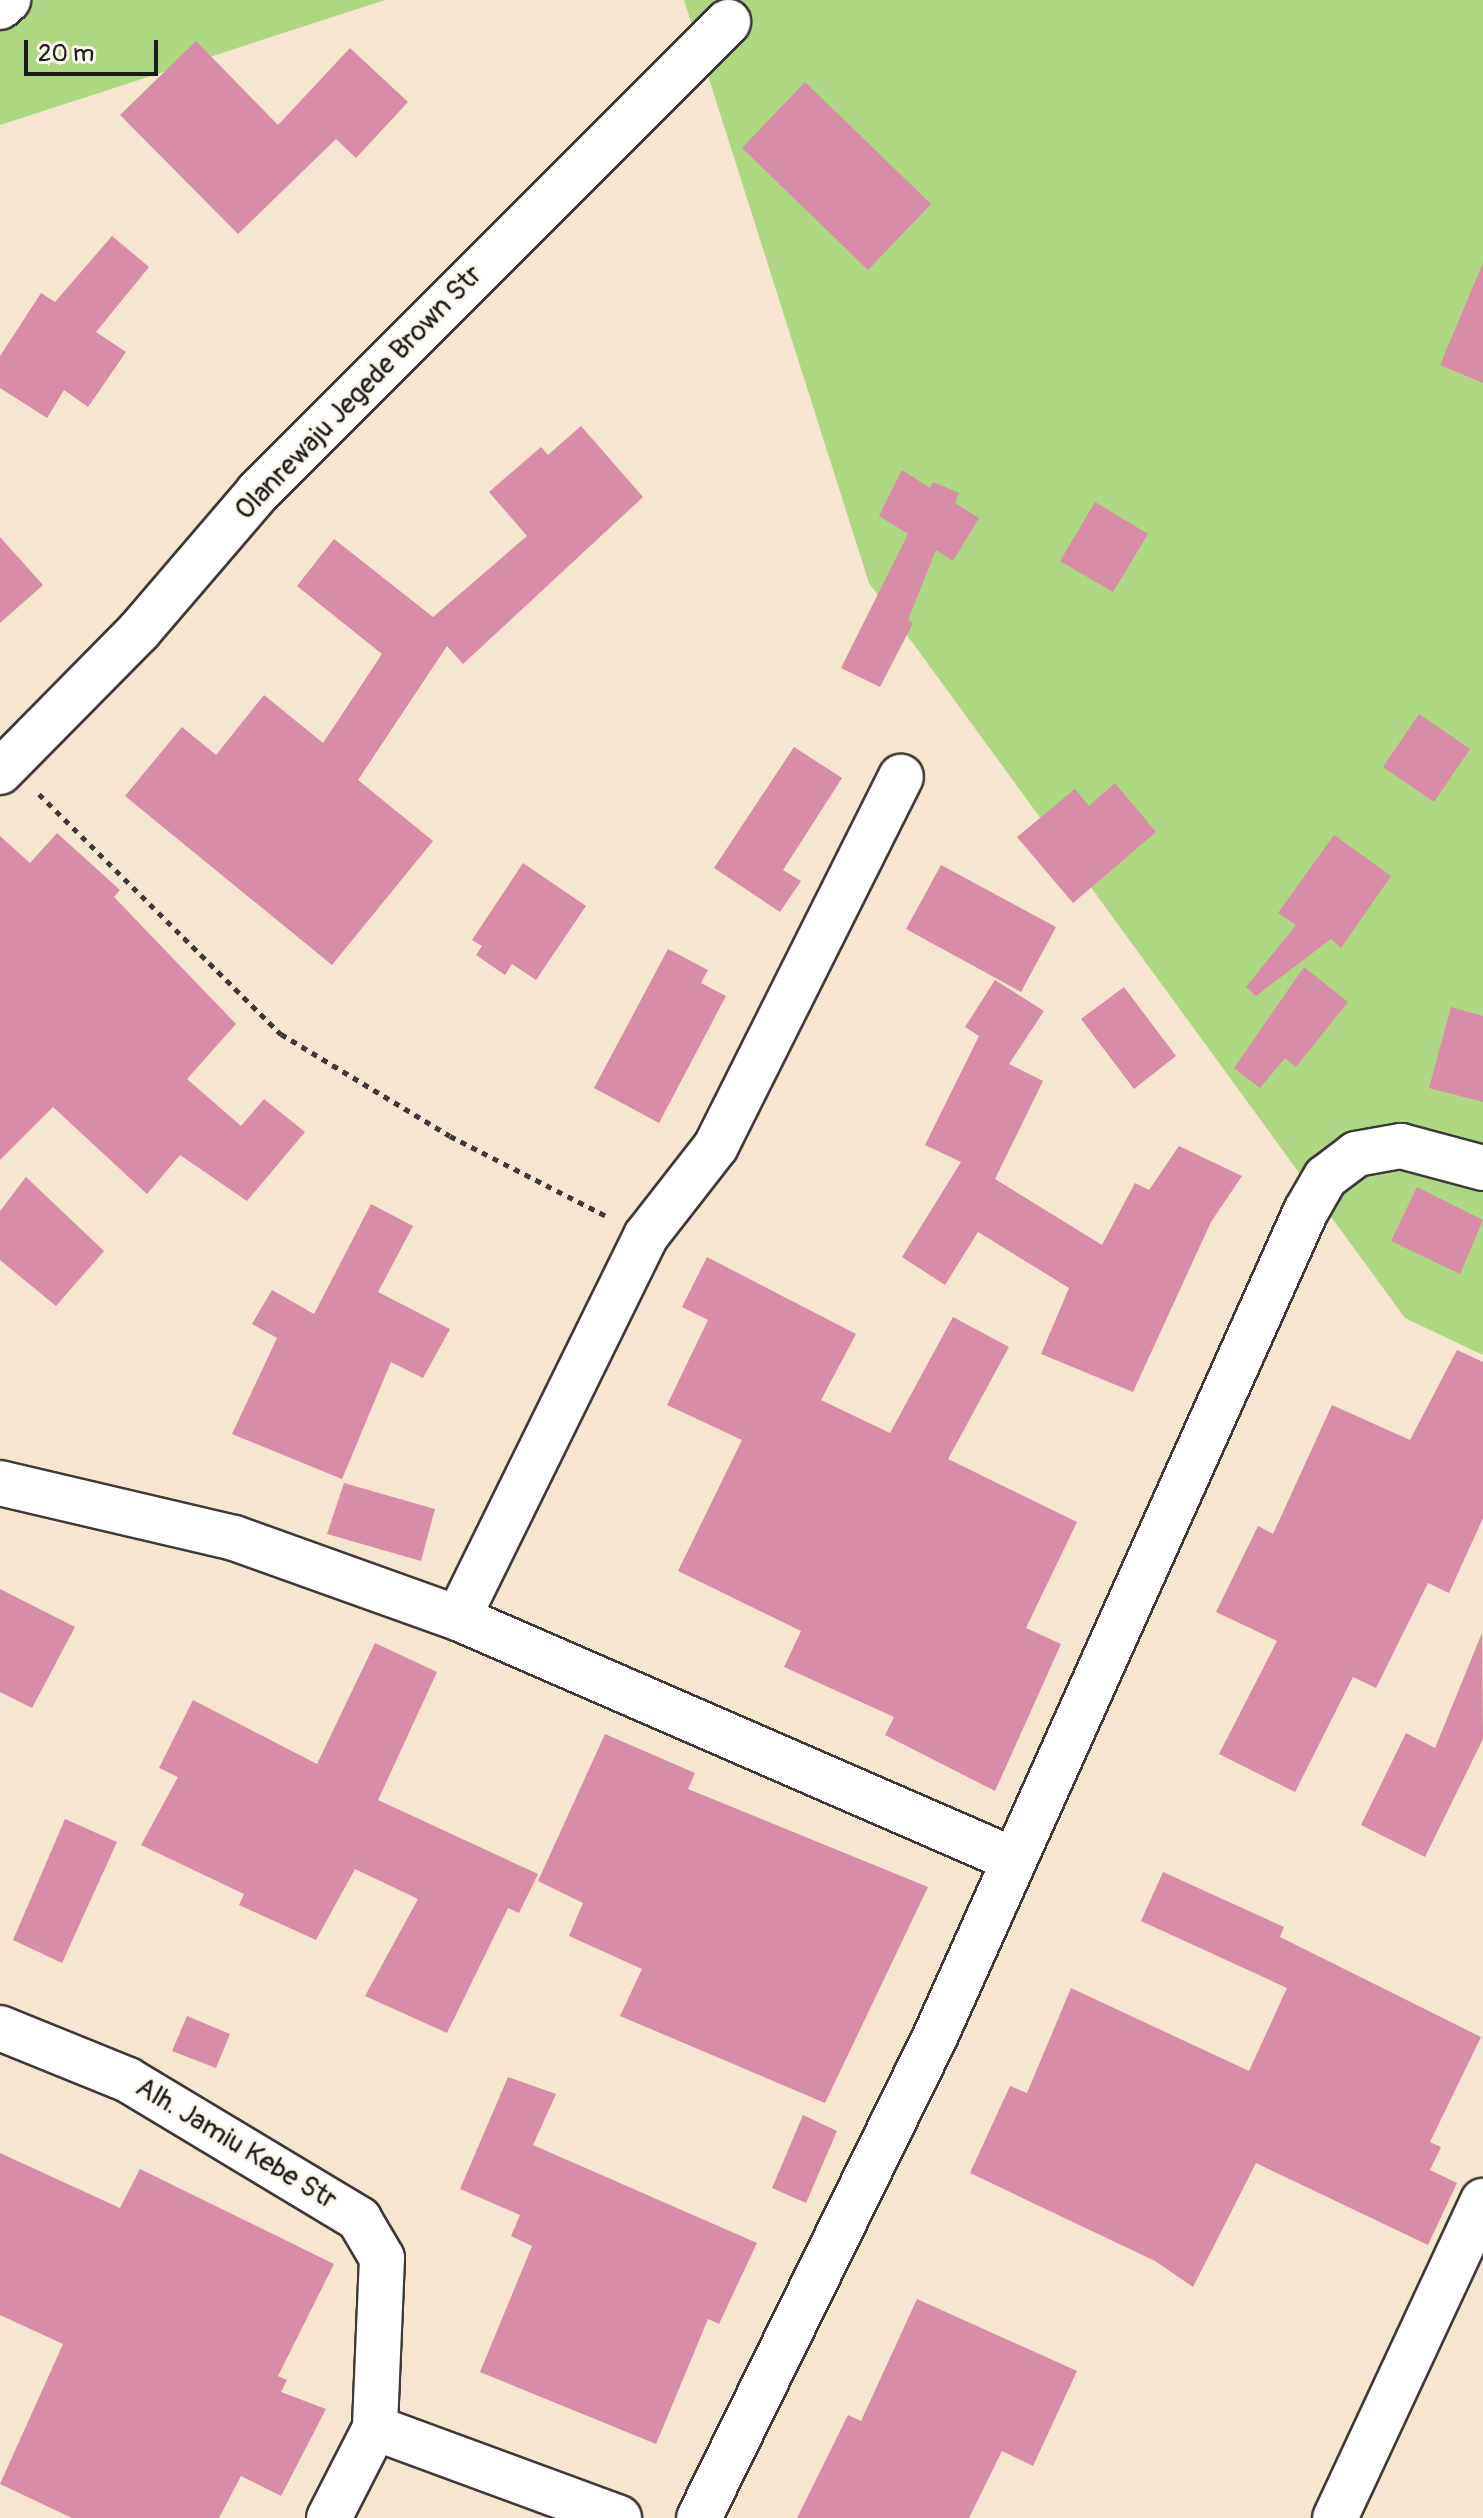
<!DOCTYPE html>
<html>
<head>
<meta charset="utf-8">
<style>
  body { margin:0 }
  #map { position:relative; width:1483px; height:2518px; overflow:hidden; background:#f6e6cf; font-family:Pangolin,sans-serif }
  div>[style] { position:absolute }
  .green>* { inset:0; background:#add782 }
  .building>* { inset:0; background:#d78da7 }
  .path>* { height:5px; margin-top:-2.5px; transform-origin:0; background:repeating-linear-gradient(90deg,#3d3a37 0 6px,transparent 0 12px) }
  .roads { filter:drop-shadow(2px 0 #3d3a37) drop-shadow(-2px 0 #3d3a37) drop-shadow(0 2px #3d3a37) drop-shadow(0 -2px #3d3a37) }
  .minor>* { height:44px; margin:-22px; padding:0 22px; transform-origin:22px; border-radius:22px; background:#fff }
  span { translate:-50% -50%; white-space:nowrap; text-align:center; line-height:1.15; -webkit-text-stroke:6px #fbf7ec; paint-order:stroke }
  .street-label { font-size:28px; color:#1c1c1c }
  .scale { position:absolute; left:24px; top:40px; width:134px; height:36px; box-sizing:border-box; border:4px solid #1c1c1c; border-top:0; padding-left:10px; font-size:24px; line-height:28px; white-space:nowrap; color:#1c1c1c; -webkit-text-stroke:6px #fbf7ec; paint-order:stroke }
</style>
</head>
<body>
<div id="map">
  <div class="green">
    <i style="clip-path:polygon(0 0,385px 0,0 125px)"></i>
    <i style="clip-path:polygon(684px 0,1483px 0,1483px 1355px,1405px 1318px,869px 583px)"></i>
  </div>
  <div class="building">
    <i style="clip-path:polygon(196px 41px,278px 125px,350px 48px,408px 102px,356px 158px,336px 139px,238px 234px,120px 115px)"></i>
    <i style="clip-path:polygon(805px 82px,931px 204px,868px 270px,742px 148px)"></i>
    <i style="clip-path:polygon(112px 236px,149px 267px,96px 332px,126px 352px,88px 407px,64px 390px,47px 418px,0 388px,0 356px,41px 293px,55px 302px)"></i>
    <i style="clip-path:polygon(1483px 263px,1483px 383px,1440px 365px)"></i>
    <i style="clip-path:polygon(581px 426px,643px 497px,463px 664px,447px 646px,358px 780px,433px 841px,332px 965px,125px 796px,182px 727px,216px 755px,264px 695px,323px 743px,382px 654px,297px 586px,334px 539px,433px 617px,527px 536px,489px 492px,541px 447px,548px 455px)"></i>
    <i style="clip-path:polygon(902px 470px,930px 488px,933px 482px,959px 493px,955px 503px,979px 518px,953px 561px,936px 550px,908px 620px,913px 623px,880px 687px,841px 668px,908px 534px,879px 516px)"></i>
    <i style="clip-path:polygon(1095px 502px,1148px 534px,1113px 592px,1060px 561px)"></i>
    <i style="clip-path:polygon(0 537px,43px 585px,0 623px)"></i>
    <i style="clip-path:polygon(1419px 714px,1470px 749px,1434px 802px,1383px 767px)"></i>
    <i style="clip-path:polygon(794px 747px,842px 778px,783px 870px,801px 881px,780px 912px,714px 868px)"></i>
    <i style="clip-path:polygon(1115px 783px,1156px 832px,1073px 903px,1017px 837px,1075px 789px,1089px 806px)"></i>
    <i style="clip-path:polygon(57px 833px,120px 890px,114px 897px,236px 1024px,187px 1079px,241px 1126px,264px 1099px,305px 1132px,247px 1201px,180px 1155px,147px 1194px,53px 1107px,0 1160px,0 836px,30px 863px)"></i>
    <i style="clip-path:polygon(1334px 835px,1391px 876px,1341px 948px,1331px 939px,1256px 996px,1246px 987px,1296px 925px,1278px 913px)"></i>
    <i style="clip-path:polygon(523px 863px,586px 906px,536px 980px,512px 964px,505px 975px,476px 955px,482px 946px,472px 940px)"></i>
    <i style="clip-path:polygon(941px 865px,1056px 927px,1021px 992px,906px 929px)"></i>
    <i style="clip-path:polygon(668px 949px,708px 970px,701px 983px,726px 996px,659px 1123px,594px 1088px)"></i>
    <i style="clip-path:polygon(1304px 967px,1348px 1002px,1296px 1067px,1285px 1058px,1260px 1088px,1234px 1068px)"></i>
    <i style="clip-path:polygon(995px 980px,1044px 1011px,1009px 1064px,1043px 1081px,995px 1179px,1102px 1245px,1135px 1183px,1149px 1190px,1179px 1146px,1242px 1176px,1211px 1222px,1133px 1392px,1041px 1354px,1069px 1288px,978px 1232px,945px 1285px,902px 1257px,961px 1162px,925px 1145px,979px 1036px,965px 1027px)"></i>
    <i style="clip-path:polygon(1124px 987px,1176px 1056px,1134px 1089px,1081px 1019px)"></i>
    <i style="clip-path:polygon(1451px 1007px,1483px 1016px,1483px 1102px,1429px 1088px)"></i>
    <i style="clip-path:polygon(26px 1177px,104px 1251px,56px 1306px,0 1260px,0 1211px)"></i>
    <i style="clip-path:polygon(1417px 1187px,1483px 1220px,1460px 1274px,1391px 1241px)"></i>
    <i style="clip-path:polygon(371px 1204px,413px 1226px,378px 1292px,450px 1329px,423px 1378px,391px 1362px,342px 1479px,232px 1434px,277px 1338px,252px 1324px,272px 1290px,314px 1314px)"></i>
    <i style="clip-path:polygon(707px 1257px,856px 1334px,821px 1400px,890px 1433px,953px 1317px,1009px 1347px,948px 1459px,1077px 1522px,1026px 1628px,1061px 1644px,995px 1791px,885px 1735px,894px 1717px,784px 1667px,801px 1631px,678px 1571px,742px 1440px,667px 1405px,708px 1320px,682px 1307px)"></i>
    <i style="clip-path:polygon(1457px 1350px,1483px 1362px,1483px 1518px,1449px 1593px,1428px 1583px,1376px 1688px,1353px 1677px,1295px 1792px,1219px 1754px,1277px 1641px,1216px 1612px,1258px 1526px,1273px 1534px,1332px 1405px,1410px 1440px)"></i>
    <i style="clip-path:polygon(344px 1483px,435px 1509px,421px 1561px,327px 1534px)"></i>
    <i style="clip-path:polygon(0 1589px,75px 1627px,32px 1708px,0 1692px)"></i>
    <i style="clip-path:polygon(1482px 1633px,1483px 1739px,1425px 1857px,1361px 1825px,1406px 1733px,1435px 1748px)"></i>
    <i style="clip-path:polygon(375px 1643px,437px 1672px,378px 1800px,538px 1874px,519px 1913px,508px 1908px,447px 2033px,365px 1996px,418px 1899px,355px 1869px,316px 1940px,239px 1905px,244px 1894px,141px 1845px,178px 1777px,159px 1768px,193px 1700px,317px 1764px)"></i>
    <i style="clip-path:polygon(605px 1734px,695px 1773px,688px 1789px,928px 1887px,825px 2103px,620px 2016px,642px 1969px,569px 1936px,583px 1903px,538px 1881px)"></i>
    <i style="clip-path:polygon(65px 1819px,117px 1842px,62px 1963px,13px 1940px)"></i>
    <i style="clip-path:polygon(1163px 1872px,1284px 1927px,1280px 1937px,1481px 2037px,1430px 2142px,1441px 2147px,1430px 2170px,1457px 2183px,1428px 2245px,1256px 2163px,1193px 2287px,1155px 2261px,970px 2173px,1010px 2086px,1027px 2093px,1071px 1988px,1249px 2071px,1287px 1988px,1141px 1921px)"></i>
    <i style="clip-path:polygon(187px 2016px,230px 2034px,216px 2068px,172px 2051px)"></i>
    <i style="clip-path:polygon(508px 2077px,556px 2094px,533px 2145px,757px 2243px,719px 2324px,708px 2319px,656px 2444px,480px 2372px,532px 2246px,511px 2236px,520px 2215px,460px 2189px)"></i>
    <i style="clip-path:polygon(803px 2115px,837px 2131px,806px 2203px,772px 2188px)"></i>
    <i style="clip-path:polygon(0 2153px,120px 2208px,140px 2169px,334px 2264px,278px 2376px,287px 2380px,281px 2392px,326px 2409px,281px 2496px,241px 2476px,219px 2518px,72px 2518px,0 2484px,63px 2344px,0 2315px)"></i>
    <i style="clip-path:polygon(917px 2299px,1077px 2371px,1033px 2466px,1002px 2451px,969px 2518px,797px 2518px,848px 2415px,861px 2421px)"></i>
  </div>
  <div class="path">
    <i style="left:39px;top:794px;width:341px;rotate:44.8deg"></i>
    <i style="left:281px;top:1034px;width:197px;rotate:31.1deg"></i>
    <i style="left:450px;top:1136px;width:175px;rotate:27.1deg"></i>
  </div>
  <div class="roads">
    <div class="minor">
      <i style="left:0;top:7px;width:11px;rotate:-41deg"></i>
      <i style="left:0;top:772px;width:198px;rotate:-45.4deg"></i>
      <i style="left:139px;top:631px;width:183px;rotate:-49.4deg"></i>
      <i style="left:258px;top:492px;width:665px;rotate:-45deg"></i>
      <i style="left:0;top:1483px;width:240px;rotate:13.2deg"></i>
      <i style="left:234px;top:1538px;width:238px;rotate:19.7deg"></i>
      <i style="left:458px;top:1618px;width:606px;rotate:23.52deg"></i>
      <i style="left:458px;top:1618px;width:426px;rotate:-63.8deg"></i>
      <i style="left:646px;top:1236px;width:114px;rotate:-52.1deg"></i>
      <i style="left:716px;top:1146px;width:413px;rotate:-63.4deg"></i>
      <i style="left:0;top:2028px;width:138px;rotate:22.1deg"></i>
      <i style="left:128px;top:2080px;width:270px;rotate:31deg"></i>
      <i style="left:359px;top:2219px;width:45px;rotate:59.5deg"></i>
      <i style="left:382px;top:2258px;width:170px;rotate:92.4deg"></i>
      <i style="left:375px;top:2428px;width:101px;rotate:117.1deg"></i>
      <i style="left:375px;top:2428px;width:260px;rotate:20.2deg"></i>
      <i style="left:699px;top:2518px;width:534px;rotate:-63.87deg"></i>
      <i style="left:934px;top:2039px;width:908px;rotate:-65.81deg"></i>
      <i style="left:1306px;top:1211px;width:39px;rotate:-60deg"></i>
      <i style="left:1326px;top:1177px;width:38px;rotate:-37deg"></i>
      <i style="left:1356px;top:1154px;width:46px;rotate:-10.1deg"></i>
      <i style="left:1401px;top:1146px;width:85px;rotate:15deg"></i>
      <i style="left:1335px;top:2518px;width:350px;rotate:-65deg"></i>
    </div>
  </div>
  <div class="street-label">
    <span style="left:359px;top:393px;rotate:-46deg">Olanrewaju Jegede Brown Str</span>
    <span style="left:236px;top:2144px;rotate:31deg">Alh. Jamiu Kebe Str</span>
  </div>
  <div class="scale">20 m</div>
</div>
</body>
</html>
